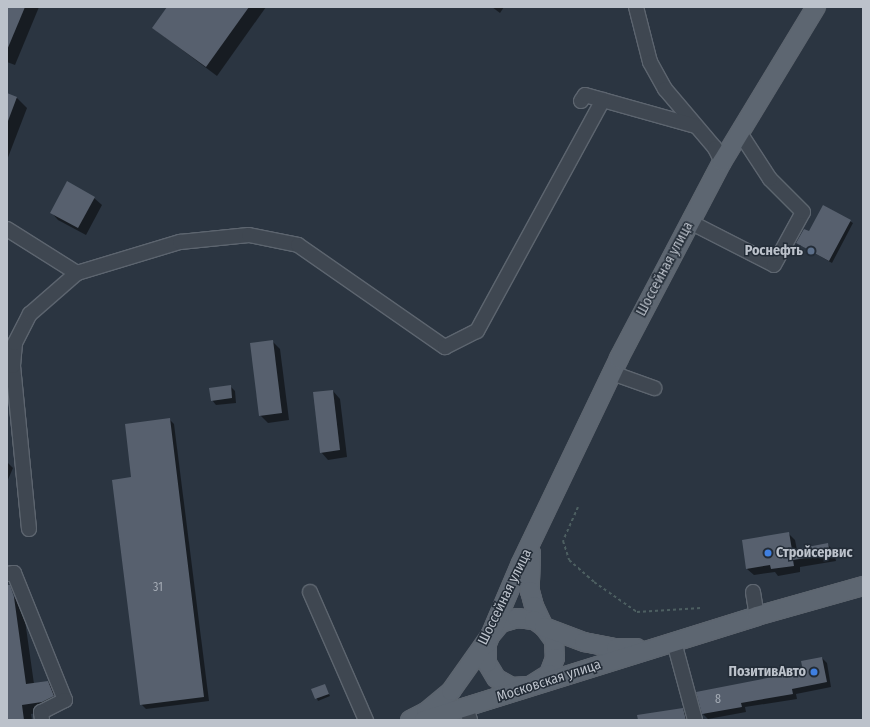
<!DOCTYPE html>
<html>
<head>
<meta charset="utf-8">
<style>
  body { margin:0 }
  #map { position:relative; width:870px; height:727px; overflow:hidden; background:#2b3541; font-family:"Fira Sans Condensed",sans-serif }
  div>[style] { position:absolute }
  .shadow>* { inset:0; background:#0007 }
  .building>* { inset:0; background:#57606e }
  .path>* { height:2px; margin-top:-1px; transform-origin:0; background:repeating-linear-gradient(90deg,#4d5f61 0 3px,transparent 0 6px) }
  .roads { filter:drop-shadow(1px 0 #5d656f) drop-shadow(-1px 0 #5d656f) drop-shadow(0 1px #5d656f) drop-shadow(0 -1px #5d656f) }
  .minor>* { height:14px; margin:-7px; padding:0 7px; transform-origin:7px; border-radius:7px; background:#3f4751 }
  .major>* { height:18px; margin:-9px; padding:0 9px; transform-origin:9px; border-radius:9px; background:#5d6671 }
  .dots>* { width:11px; height:11px; translate:-50% -50%; box-sizing:border-box; border:2px solid #232c37; border-radius:50% }
  span { translate:-50% -50%; white-space:nowrap; text-align:center; line-height:1.15; -webkit-text-stroke:3px #232c37; paint-order:stroke }
  .number-label { font-size:12px; color:#a3aab4 }
  .number-label span { -webkit-text-stroke-width:0 }
  .poi-label { font-size:14px; color:#bcc2cb; font-weight:700 }
  .right { translate:-100% -50%; text-align:right }
  .left { translate:0 -50%; text-align:left }
  .street-label { font-size:14px; color:#bcc2cb }
  .frame { position:absolute; inset:0; border:8px solid #bcc2cb; pointer-events:none }
</style>
</head>
<body>
<div id="map">
  <div class="shadow">
    <i style="clip-path:polygon(7px 7px,39px 7px,15px 65px,7px 62px)"></i>
    <i style="clip-path:polygon(168px 7px,266px 7px,217px 76px,153px 28px)"></i>
    <i style="clip-path:polygon(492px 7px,504px 7px,500px 13px)"></i>
    <i style="clip-path:polygon(7px 94px,17px 98px,27px 108px,7px 160px)"></i>
    <i style="clip-path:polygon(94px 198px,102px 205px,86px 235px,58px 220px,51px 212px)"></i>
    <i style="clip-path:polygon(824px 206px,853px 223px,832px 263px,797px 243px,809px 233px)"></i>
    <i style="clip-path:polygon(272px 341px,280px 349px,289px 420px,268px 423px,260px 415px)"></i>
    <i style="clip-path:polygon(230px 386px,235px 391px,236px 403px,216px 405px,212px 400px)"></i>
    <i style="clip-path:polygon(333px 391px,340px 399px,347px 457px,328px 460px,321px 452px)"></i>
    <i style="clip-path:polygon(169px 419px,174px 424px,209px 701px,146px 709px,141px 704px,132px 478px)"></i>
    <i style="clip-path:polygon(7px 462px,13px 468px,7px 482px)"></i>
    <i style="clip-path:polygon(788px 533px,795px 540px,797px 550px,828px 545px,834px 551px,836px 561px,800px 567px,800px 572px,778px 576px,775px 572px,754px 575px,747px 569px)"></i>
    <i style="clip-path:polygon(13px 596px,23px 606px,34px 684px,48px 682px,58px 692px,52px 711px,31px 714px,32px 720px,7px 720px,7px 597px)"></i>
    <i style="clip-path:polygon(822px 658px,827px 663px,831px 687px,796px 694px,797px 699px,745px 707px,746px 712px,708px 719px,703px 714px,804px 672px)"></i>
    <i style="clip-path:polygon(324px 685px,330px 696px,318px 701px,313px 690px)"></i>
    <i style="clip-path:polygon(683px 709px,689px 720px,646px 720px)"></i>
  </div>
  <div class="building">
    <i style="clip-path:polygon(7px 7px,25px 7px,7px 50px)"></i>
    <i style="clip-path:polygon(167px 7px,249px 7px,206px 67px,152px 28px)"></i>
    <i style="clip-path:polygon(7px 93px,17px 97px,8px 121px,7px 121px)"></i>
    <i style="clip-path:polygon(67px 181px,95px 197px,78px 228px,50px 213px)"></i>
    <i style="clip-path:polygon(823px 205px,851px 220px,829px 261px,796px 243px,804px 229px,809px 231px)"></i>
    <i style="clip-path:polygon(273px 340px,282px 413px,259px 416px,250px 343px)"></i>
    <i style="clip-path:polygon(231px 385px,232px 398px,211px 401px,209px 388px)"></i>
    <i style="clip-path:polygon(333px 390px,340px 450px,320px 453px,313px 392px)"></i>
    <i style="clip-path:polygon(170px 418px,204px 697px,140px 705px,112px 480px,131px 477px,125px 424px)"></i>
    <i style="clip-path:polygon(789px 532px,792px 550px,828px 543px,830px 554px,793px 560px,794px 566px,771px 569px,770px 565px,746px 569px,742px 540px)"></i>
    <i style="clip-path:polygon(7px 585px,10px 585px,14px 597px,26px 684px,48px 681px,54px 696px,42px 702px,22px 705px,24px 720px,7px 720px)"></i>
    <i style="clip-path:polygon(822px 657px,827px 682px,792px 689px,793px 694px,741px 703px,742px 707px,702px 714px,696px 692px,803px 671px,801px 661px)"></i>
    <i style="clip-path:polygon(325px 684px,329px 694px,315px 699px,311px 689px)"></i>
    <i style="clip-path:polygon(683px 708px,686px 720px,638px 720px,637px 715px)"></i>
  </div>
  <div class="path">
    <i style="left:578px;top:507px;width:37px;rotate:114deg"></i>
    <i style="left:563px;top:541px;width:20px;rotate:72deg"></i>
    <i style="left:569px;top:560px;width:33px;rotate:41deg"></i>
    <i style="left:594px;top:582px;width:52px;rotate:34.9deg"></i>
    <i style="left:637px;top:612px;width:64px;rotate:-3.6deg"></i>
  </div>
  <div class="roads">
    <div class="minor">
      <i style="left:636px;top:7px;width:57px;rotate:75.7deg"></i>
      <i style="left:650px;top:62px;width:31px;rotate:61deg"></i>
      <i style="left:665px;top:89px;width:77px;rotate:49.7deg"></i>
      <i style="left:715px;top:148px;width:16px;rotate:63deg"></i>
      <i style="left:581px;top:101px;width:7px;rotate:-56deg"></i>
      <i style="left:585px;top:95px;width:114px;rotate:15.7deg"></i>
      <i style="left:690px;top:222px;width:94px;rotate:27.1deg"></i>
      <i style="left:774px;top:265px;width:60px;rotate:-61.3deg"></i>
      <i style="left:803px;top:212px;width:47px;rotate:-135deg"></i>
      <i style="left:770px;top:179px;width:55px;rotate:-123.1deg"></i>
      <i style="left:7px;top:229px;width:83px;rotate:32.2deg"></i>
      <i style="left:77px;top:273px;width:108px;rotate:-16.8deg"></i>
      <i style="left:180px;top:242px;width:69px;rotate:-5.8deg"></i>
      <i style="left:249px;top:235px;width:50px;rotate:11.5deg"></i>
      <i style="left:298px;top:245px;width:179px;rotate:34.8deg"></i>
      <i style="left:445px;top:347px;width:36px;rotate:-27deg"></i>
      <i style="left:477px;top:331px;width:263px;rotate:-61.4deg"></i>
      <i style="left:612px;top:373px;width:45px;rotate:19.7deg"></i>
      <i style="left:29px;top:529px;width:164px;rotate:-95.6deg"></i>
      <i style="left:13px;top:366px;width:23px;rotate:-85deg"></i>
      <i style="left:15px;top:343px;width:33px;rotate:-63deg"></i>
      <i style="left:30px;top:314px;width:62px;rotate:-41.1deg"></i>
      <i style="left:7px;top:574px;width:7px;rotate:-8deg"></i>
      <i style="left:14px;top:573px;width:137px;rotate:68.1deg"></i>
      <i style="left:65px;top:700px;width:27px;rotate:153deg"></i>
      <i style="left:41px;top:712px;width:8px;rotate:83deg"></i>
      <i style="left:310px;top:592px;width:140px;rotate:66.4deg"></i>
      <i style="left:753px;top:592px;width:24px;rotate:81deg"></i>
      <i style="left:674px;top:642px;width:81px;rotate:74.9deg"></i>
      <i style="left:466px;top:707px;width:14px;rotate:73deg"></i>
    </div>
    <div class="major">
      <i style="left:531px;top:553px;width:38px;rotate:92deg"></i>
      <i style="left:530px;top:591px;width:16px;rotate:75deg"></i>
      <i style="left:534px;top:606px;width:23px;rotate:65deg"></i>
      <i style="left:544px;top:627px;width:17px;rotate:54deg"></i>
      <i style="left:554px;top:641px;width:17px;rotate:87deg"></i>
      <i style="left:555px;top:658px;width:17px;rotate:111deg"></i>
      <i style="left:549px;top:674px;width:22px;rotate:148deg"></i>
      <i style="left:530px;top:686px;width:18px;rotate:177deg"></i>
      <i style="left:512px;top:687px;width:18px;rotate:-151deg"></i>
      <i style="left:496px;top:678px;width:17px;rotate:-121deg"></i>
      <i style="left:487px;top:663px;width:19px;rotate:-90deg"></i>
      <i style="left:487px;top:644px;width:9px;rotate:-69deg"></i>
      <i style="left:490px;top:636px;width:17px;rotate:-50deg"></i>
      <i style="left:501px;top:623px;width:17px;rotate:-17deg"></i>
      <i style="left:517px;top:618px;width:17px;rotate:7deg"></i>
      <i style="left:534px;top:620px;width:12px;rotate:35deg"></i>
      <i style="left:544px;top:627px;width:43px;rotate:20.6deg"></i>
      <i style="left:584px;top:642px;width:33px;rotate:11deg"></i>
      <i style="left:616px;top:648px;width:21px"></i>
      <i style="left:410px;top:720px;width:18px;rotate:-27deg"></i>
      <i style="left:426px;top:712px;width:33px;rotate:-40deg"></i>
      <i style="left:451px;top:691px;width:67px;rotate:-54.7deg"></i>
      <i style="left:490px;top:636px;width:79px;rotate:-67deg"></i>
      <i style="left:521px;top:563px;width:227px;rotate:-64.4deg"></i>
      <i style="left:619px;top:358px;width:221px;rotate:-62.3deg"></i>
      <i style="left:722px;top:162px;width:181px;rotate:-58.8deg"></i>
      <i style="left:424px;top:720px;width:349px;rotate:-17.3deg"></i>
      <i style="left:757px;top:616px;width:110px;rotate:-15.8deg"></i>
    </div>
  </div>
  <div class="dots">
    <i style="left:811px;top:251px;background:#5c6f8a"></i>
    <i style="left:768px;top:553px;background:#3f7fe0"></i>
    <i style="left:814px;top:672px;background:#3f7fe0"></i>
  </div>
  <div class="number-label">
    <span style="left:158px;top:588px">31</span>
    <span style="left:718px;top:700px">8</span>
  </div>
  <div class="poi-label">
    <span class="right" style="left:803px;top:251px">Роснефть</span>
    <span class="left" style="left:776px;top:553px">Стройсервис</span>
    <span class="right" style="left:806px;top:672px">ПозитивАвто</span>
  </div>
  <div class="street-label">
    <span style="left:665px;top:269px;rotate:-62deg">Шоссейная улица</span>
    <span style="left:505px;top:597px;rotate:-64deg">Шоссейная улица</span>
    <span style="left:549px;top:681px;rotate:-18deg">Московская улица</span>
  </div>
  <div class="frame"></div>
</div>
</body>
</html>
